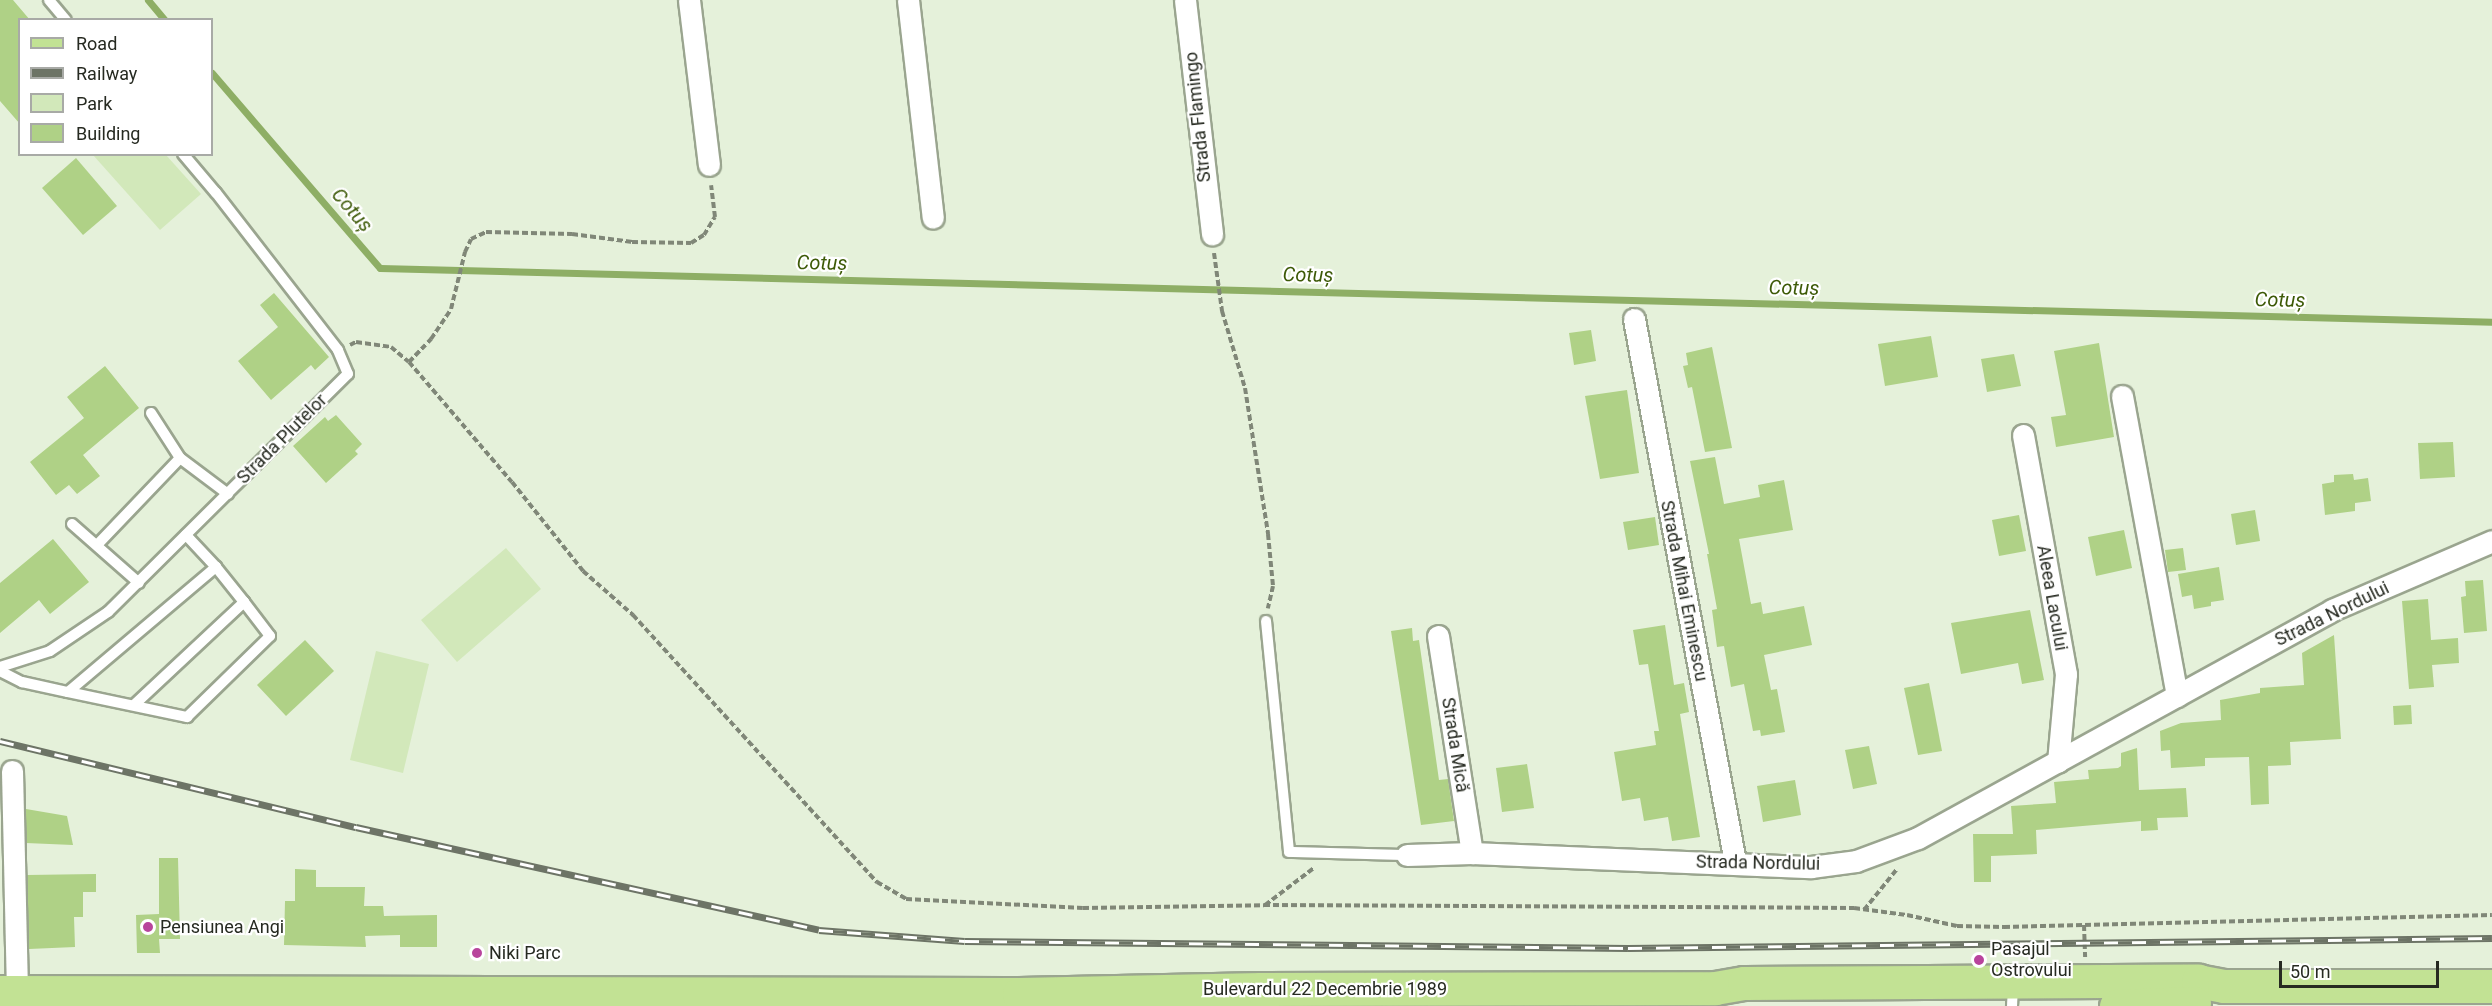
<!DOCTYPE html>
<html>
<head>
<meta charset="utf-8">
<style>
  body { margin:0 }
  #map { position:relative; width:2492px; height:1006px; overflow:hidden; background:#e5f1da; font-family:Roboto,sans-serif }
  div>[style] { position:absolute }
  .green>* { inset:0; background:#d2e8ba }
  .stream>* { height:7px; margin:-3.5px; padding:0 3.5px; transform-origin:3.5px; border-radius:3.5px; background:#8eae65 }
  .building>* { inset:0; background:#afd186 }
  .path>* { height:4px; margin-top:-2px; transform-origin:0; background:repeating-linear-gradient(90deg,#808778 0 6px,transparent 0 9px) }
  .roads { filter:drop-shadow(2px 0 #9aa58f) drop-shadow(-2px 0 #9aa58f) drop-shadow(0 2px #9aa58f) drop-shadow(0 -2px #9aa58f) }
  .lane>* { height:10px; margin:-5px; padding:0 5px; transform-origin:5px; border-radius:5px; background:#fff }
  .street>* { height:21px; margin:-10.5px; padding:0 10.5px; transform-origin:10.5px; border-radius:10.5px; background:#fff }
  .primary>* { height:33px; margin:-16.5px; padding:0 16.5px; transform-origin:16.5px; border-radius:16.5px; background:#c2e294 }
  .rail>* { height:7px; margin-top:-3.5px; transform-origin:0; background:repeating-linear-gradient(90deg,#fff 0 14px,#6d7466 0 28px); box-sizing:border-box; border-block:2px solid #6d7466 }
  .dots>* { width:16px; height:16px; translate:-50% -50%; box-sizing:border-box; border:3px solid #fff; border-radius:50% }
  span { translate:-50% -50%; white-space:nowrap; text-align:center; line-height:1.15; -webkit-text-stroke:4.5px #fff; paint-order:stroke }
  .street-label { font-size:18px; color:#262a21 }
  .poi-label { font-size:18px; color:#262a21 }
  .left { translate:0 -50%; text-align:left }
  .water-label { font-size:20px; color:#3d5a07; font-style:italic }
  .legend { position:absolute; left:18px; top:18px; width:195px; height:138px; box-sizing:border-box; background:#fff; border:2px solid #a8aaa6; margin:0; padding:8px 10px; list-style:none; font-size:18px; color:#262a21 }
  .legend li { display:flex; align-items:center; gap:12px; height:30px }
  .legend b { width:30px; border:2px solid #a8aaa6 }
  .scale { position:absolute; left:2279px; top:961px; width:160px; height:27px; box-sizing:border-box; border:3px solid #262a21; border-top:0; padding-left:8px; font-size:18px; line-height:21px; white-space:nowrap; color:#262a21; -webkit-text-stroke:4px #fff; paint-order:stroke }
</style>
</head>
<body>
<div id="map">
  <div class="green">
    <i style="clip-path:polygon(93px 155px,166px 155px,201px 194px,160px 230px)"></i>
    <i style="clip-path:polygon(506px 548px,541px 589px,457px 662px,421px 620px)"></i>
    <i style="clip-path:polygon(376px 651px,429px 664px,403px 773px,350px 760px)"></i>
  </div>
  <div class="stream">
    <i style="left:148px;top:0;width:26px;rotate:50deg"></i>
    <i style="left:212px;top:73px;width:257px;rotate:49.3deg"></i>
    <i style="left:380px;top:268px;width:2113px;rotate:1.46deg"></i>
  </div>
  <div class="building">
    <i style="clip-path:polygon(0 0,13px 0,30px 20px,20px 20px,20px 124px,0 101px)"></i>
    <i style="clip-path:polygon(76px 158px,117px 206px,83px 235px,42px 188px)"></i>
    <i style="clip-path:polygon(274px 293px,329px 357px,315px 370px,311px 365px,271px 400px,238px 361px,278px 327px,260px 305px)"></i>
    <i style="clip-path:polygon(1591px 330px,1596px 361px,1574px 365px,1569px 333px)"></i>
    <i style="clip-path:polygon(1931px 336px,1938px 377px,1885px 386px,1878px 344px)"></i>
    <i style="clip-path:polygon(2099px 343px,2114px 437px,2056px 447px,2051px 417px,2066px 415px,2054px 351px)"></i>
    <i style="clip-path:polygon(1712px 347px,1732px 448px,1705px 452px,1692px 387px,1688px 388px,1683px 366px,1688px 365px,1686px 353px)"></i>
    <i style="clip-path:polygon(2014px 354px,2021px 386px,1987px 392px,1981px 359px)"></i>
    <i style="clip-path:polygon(105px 366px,139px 408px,83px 455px,100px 476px,77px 494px,69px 485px,56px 495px,30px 462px,84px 418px,67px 397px)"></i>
    <i style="clip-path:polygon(1627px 390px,1639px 473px,1600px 479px,1585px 396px)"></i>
    <i style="clip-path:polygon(336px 415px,362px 444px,355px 451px,358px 454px,326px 483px,293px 446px,325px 417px,328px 421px)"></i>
    <i style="clip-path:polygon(2453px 442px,2455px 477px,2420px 479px,2418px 443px)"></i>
    <i style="clip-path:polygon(1715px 457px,1724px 504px,1760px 497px,1758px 485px,1784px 480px,1793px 530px,1739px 539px,1751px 604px,1761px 602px,1763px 614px,1804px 606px,1812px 645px,1764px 655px,1771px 690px,1777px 689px,1785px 732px,1761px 736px,1760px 730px,1753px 731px,1744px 684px,1731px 687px,1724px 646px,1717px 647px,1712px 610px,1717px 609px,1707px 554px,1709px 554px,1690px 461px)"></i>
    <i style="clip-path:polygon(2353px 474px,2354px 480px,2368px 478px,2371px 501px,2355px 503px,2355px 511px,2325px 515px,2322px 484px,2334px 482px,2334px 475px)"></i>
    <i style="clip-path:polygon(2255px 510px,2260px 541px,2236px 545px,2231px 514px)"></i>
    <i style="clip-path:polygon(2019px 515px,2026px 551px,1999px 556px,1992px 520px)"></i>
    <i style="clip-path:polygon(1655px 517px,1659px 545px,1628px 550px,1623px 522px)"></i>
    <i style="clip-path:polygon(2124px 530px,2132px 568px,2096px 576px,2088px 537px)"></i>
    <i style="clip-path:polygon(53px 539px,89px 582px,50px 614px,39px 600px,0 633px,0 583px)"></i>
    <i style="clip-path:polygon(2183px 548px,2186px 570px,2168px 572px,2165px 550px)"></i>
    <i style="clip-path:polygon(2219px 567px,2224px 600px,2211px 602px,2211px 606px,2194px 609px,2192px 595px,2182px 597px,2178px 574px)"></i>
    <i style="clip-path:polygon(2483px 580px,2487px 631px,2464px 633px,2461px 597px,2466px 596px,2465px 581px)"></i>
    <i style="clip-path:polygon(2428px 599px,2431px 640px,2458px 638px,2459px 663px,2432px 665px,2434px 687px,2409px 689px,2402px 601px)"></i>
    <i style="clip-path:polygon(2030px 610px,2044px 680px,2022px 684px,2018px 663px,1961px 674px,1951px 623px)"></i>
    <i style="clip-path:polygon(1665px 625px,1674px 685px,1684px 683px,1689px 712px,1680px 714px,1700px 837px,1672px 841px,1668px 817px,1644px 821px,1640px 798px,1622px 801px,1614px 752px,1656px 745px,1654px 731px,1659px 731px,1648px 664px,1639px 665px,1633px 630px)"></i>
    <i style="clip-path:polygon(1412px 628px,1413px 641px,1419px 640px,1439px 780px,1448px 779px,1454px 821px,1421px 825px,1391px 631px)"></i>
    <i style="clip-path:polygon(2334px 635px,2341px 739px,2290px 742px,2291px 765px,2268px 766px,2269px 804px,2251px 805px,2249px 757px,2205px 758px,2205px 766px,2171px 768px,2170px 750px,2161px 751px,2160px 731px,2181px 723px,2221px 720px,2220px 700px,2260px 693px,2260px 688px,2304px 685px,2302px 653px)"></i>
    <i style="clip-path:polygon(305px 640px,334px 671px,286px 716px,257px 685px)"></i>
    <i style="clip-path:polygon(1929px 683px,1942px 751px,1918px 755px,1904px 688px)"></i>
    <i style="clip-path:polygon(2411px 705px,2412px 724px,2394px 725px,2393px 706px)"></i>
    <i style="clip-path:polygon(1869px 746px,1877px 784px,1853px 789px,1845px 750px)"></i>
    <i style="clip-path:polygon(2137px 748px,2139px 790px,2186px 788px,2188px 817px,2157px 818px,2158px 830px,2141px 831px,2141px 821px,2036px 830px,2037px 854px,1991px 856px,1991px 882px,1974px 882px,1973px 834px,2013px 834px,2011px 806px,2056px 803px,2054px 782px,2089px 779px,2088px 770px,2118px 768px,2121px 766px,2121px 753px)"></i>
    <i style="clip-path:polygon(1527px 764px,1534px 808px,1502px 812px,1496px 768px)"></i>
    <i style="clip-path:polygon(1795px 780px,1801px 815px,1763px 822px,1757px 786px)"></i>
    <i style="clip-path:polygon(26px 809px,67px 816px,73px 845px,26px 843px)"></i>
    <i style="clip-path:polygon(159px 858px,178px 858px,180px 939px,159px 939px,160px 953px,137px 953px,136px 915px,159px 914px)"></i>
    <i style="clip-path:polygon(295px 869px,316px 870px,316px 887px,365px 887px,364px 906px,383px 906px,384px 916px,437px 915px,437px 947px,400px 947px,400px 935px,365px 936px,366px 947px,284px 945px,285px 901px,295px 901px)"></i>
    <i style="clip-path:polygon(96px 874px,96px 892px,83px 892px,83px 917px,74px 917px,75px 947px,29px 949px,27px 875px)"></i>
  </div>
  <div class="path">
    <i style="left:1214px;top:253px;width:59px;rotate:82.1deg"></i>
    <i style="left:1222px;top:311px;width:80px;rotate:73.4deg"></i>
    <i style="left:1245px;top:388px;width:148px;rotate:81deg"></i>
    <i style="left:1268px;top:534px;width:52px;rotate:84.5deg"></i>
    <i style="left:1273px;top:586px;width:23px;rotate:103deg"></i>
    <i style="left:350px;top:345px;width:7px;rotate:-27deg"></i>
    <i style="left:356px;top:342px;width:35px;rotate:8deg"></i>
    <i style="left:391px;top:347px;width:23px;rotate:40deg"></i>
    <i style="left:409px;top:362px;width:158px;rotate:49.4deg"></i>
    <i style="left:512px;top:482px;width:114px;rotate:51.4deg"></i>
    <i style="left:583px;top:571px;width:67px;rotate:41.3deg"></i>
    <i style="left:633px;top:615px;width:362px;rotate:47.6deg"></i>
    <i style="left:877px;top:882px;width:34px;rotate:30deg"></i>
    <i style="left:906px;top:899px;width:177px;rotate:2.9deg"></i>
    <i style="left:1083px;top:908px;width:181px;rotate:-0.9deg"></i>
    <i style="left:1264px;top:905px;width:590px;rotate:0.29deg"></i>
    <i style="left:1854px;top:908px;width:53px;rotate:7.5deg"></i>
    <i style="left:1907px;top:915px;width:51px;rotate:12.4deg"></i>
    <i style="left:1957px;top:926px;width:47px;rotate:1.2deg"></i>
    <i style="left:2004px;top:927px;width:488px;rotate:-1.4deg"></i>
    <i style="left:409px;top:362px;width:32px;rotate:-46deg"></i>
    <i style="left:431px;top:339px;width:36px;rotate:-56deg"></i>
    <i style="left:451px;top:309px;width:59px;rotate:-76.2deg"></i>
    <i style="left:465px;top:252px;width:14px;rotate:-65deg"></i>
    <i style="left:471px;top:239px;width:17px;rotate:-25deg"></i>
    <i style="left:486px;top:232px;width:86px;rotate:1.3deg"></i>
    <i style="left:572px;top:234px;width:61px;rotate:7.6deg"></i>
    <i style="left:632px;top:242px;width:59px;rotate:1deg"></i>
    <i style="left:691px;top:243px;width:15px;rotate:-32deg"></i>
    <i style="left:704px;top:235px;width:21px;rotate:-59deg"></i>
    <i style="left:715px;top:217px;width:32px;rotate:-97deg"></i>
    <i style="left:1265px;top:905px;width:61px;rotate:-37.1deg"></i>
    <i style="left:1864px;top:910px;width:53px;rotate:-51.2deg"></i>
    <i style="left:2084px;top:925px;width:32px;rotate:88deg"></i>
  </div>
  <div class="roads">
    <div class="lane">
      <i style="left:49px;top:0;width:26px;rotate:50deg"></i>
      <i style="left:151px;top:413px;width:54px;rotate:57.2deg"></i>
      <i style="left:180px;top:458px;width:60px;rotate:36.9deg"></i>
      <i style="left:72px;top:524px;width:89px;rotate:41.4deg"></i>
      <i style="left:97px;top:545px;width:120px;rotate:-46.3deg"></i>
      <i style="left:1266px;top:621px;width:232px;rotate:84.3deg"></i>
      <i style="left:1289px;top:852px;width:118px;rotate:1.5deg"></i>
      <i style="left:0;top:667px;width:52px;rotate:-17.7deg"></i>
      <i style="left:50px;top:651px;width:70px;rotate:-33.9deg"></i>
      <i style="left:108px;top:612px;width:338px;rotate:-44.8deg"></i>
      <i style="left:348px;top:374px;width:26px;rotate:-113deg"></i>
      <i style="left:338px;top:350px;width:199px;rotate:-127.8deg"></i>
      <i style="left:216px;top:193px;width:51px;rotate:-130.2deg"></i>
      <i style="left:0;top:671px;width:25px;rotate:27deg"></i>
      <i style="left:22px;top:682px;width:47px;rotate:12.3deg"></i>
      <i style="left:68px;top:692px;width:194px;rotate:-40.2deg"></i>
      <i style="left:68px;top:692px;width:122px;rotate:11.9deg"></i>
      <i style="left:187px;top:717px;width:116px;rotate:-44.3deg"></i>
      <i style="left:270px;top:636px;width:43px;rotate:-127.4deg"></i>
      <i style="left:134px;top:705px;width:151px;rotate:-43.1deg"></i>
      <i style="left:244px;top:602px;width:45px;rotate:-128.7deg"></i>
      <i style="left:216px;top:567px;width:44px;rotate:-133.2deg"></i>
      <i style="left:2012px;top:1006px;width:21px;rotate:-87deg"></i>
    </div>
    <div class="street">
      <i style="left:689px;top:0;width:166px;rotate:83.1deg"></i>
      <i style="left:908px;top:0;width:219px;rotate:83.5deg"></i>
      <i style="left:1185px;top:0;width:236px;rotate:83.4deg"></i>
      <i style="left:1634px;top:319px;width:552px;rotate:79.46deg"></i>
      <i style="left:2122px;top:396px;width:305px;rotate:79.6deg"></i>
      <i style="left:2023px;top:435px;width:243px;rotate:79.8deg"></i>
      <i style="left:2066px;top:674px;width:88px;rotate:95.2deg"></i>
      <i style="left:1438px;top:636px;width:220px;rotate:81.1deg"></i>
      <i style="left:12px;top:771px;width:221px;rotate:88.7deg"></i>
      <i style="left:1407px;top:855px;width:65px;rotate:-1.8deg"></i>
      <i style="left:1472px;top:853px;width:339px;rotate:2.4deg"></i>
      <i style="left:1811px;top:867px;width:45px;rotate:-7.6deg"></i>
      <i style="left:1856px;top:861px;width:66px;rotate:-20.4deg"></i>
      <i style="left:1918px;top:838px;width:473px;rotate:-28.8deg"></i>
      <i style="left:2332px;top:610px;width:174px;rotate:-23.3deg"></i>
    </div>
    <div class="primary">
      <i style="left:0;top:992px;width:1019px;rotate:0.11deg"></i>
      <i style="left:1019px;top:994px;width:242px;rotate:-1.2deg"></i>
      <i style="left:1261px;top:989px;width:454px;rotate:-0.1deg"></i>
      <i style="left:1715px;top:988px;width:29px;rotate:-10deg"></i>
      <i style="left:1744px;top:983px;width:454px;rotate:-0.3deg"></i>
      <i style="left:2198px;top:981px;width:26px;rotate:11deg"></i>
      <i style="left:2224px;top:986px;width:268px"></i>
      <i style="left:2116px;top:1006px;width:78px;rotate:-2.2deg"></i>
    </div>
  </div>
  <div class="rail">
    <i style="left:0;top:741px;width:366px;rotate:13.6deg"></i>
    <i style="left:356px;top:827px;width:474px;rotate:12.5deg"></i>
    <i style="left:819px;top:930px;width:146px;rotate:4.3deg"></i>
    <i style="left:965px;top:941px;width:663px;rotate:0.6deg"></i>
    <i style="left:1628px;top:948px;width:864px;rotate:-0.66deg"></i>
  </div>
  <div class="dots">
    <i style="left:148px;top:927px;background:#b8449c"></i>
    <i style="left:477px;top:953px;background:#b8449c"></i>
    <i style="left:1979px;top:960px;background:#b8449c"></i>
  </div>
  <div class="street-label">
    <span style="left:1198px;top:117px;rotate:-96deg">Strada Flamingo</span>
    <span style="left:282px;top:439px;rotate:-45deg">Strada Plutelor</span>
    <span style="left:1684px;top:591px;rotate:79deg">Strada Mihai Eminescu</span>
    <span style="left:2052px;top:598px;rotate:80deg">Aleea Lacului</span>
    <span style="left:2332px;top:614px;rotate:-26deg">Strada Nordului</span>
    <span style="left:1455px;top:745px;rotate:81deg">Strada Mică</span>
    <span style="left:1758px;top:863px;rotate:1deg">Strada Nordului</span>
    <span style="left:1325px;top:989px">Bulevardul 22 Decembrie 1989</span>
  </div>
  <div class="poi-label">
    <span class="left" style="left:160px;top:927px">Pensiunea Angi</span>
    <span class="left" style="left:1991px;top:960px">Pasajul<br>Ostrovului</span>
    <span class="left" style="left:489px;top:953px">Niki Parc</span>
  </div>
  <div class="water-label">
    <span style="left:352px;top:210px;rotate:49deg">Cotuș</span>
    <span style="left:822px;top:263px;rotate:1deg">Cotuș</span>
    <span style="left:1308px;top:275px;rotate:1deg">Cotuș</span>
    <span style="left:1794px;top:288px;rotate:1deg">Cotuș</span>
    <span style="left:2280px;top:300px;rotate:1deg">Cotuș</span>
  </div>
  <ul class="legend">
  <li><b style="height:8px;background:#c2e294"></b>Road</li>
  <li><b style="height:8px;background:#6d7466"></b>Railway</li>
  <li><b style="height:16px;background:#d2e8ba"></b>Park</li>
  <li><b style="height:16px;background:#afd186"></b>Building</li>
  </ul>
  <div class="scale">50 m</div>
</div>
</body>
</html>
